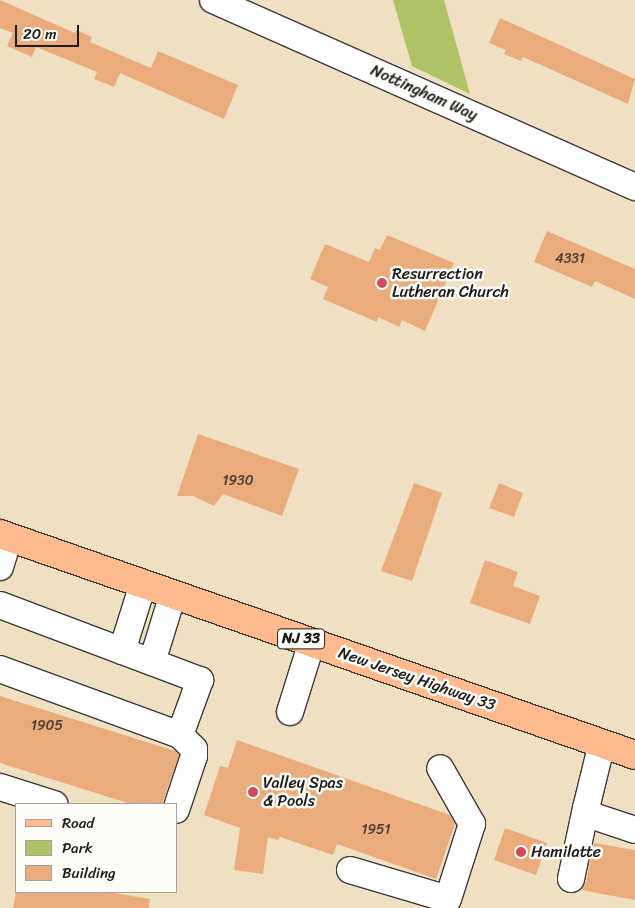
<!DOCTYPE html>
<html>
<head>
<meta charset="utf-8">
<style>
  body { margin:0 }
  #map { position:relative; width:635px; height:908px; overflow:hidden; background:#efe0c2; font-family:Sriracha,sans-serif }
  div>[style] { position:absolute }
  .green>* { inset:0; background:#afc265 }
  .building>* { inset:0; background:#eaac7d }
  .roads { filter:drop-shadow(1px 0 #3c3935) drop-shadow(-1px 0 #3c3935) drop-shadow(0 1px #3c3935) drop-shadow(0 -1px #3c3935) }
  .minor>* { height:26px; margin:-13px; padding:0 13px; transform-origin:13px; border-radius:13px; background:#fff }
  .major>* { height:28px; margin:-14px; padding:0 14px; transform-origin:14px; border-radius:14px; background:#fcba8e }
  .dots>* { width:14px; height:14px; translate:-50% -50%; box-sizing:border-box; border:2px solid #fdfcf7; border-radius:50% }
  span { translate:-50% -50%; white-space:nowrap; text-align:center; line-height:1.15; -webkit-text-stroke:5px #fdfcf7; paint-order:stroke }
  .number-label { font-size:14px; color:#504034 }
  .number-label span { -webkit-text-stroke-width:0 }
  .shield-label span { padding:1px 4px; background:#fdfcf7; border:1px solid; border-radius:4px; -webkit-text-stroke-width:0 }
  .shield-label { font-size:15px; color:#1c1c1c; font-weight:700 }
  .street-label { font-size:16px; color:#1c1c1c }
  .poi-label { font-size:16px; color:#1c1c1c }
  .left { translate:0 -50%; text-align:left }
  .legend { position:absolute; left:15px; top:803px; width:162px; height:90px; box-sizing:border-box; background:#fdfcf7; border:1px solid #a3a29f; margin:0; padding:6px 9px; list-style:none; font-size:15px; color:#1c1c1c }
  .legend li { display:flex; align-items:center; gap:10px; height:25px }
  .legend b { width:25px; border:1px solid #a3a29f }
  .scale { position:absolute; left:15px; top:25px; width:64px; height:22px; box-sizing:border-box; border:2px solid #1c1c1c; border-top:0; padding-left:6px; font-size:15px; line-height:18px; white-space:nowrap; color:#1c1c1c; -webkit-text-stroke:4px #fdfcf7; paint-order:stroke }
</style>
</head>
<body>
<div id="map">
  <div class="green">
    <i style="clip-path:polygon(393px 0,444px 0,470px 94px,412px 66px)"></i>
  </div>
  <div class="building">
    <i style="clip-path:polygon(0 0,75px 33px,76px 30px,92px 37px,90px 42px,151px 68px,158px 51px,238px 85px,224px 119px,120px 73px,114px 87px,94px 79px,97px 72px,36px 47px,32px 57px,7px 46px,13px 33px,0 28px)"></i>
    <i style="clip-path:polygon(500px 18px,635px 79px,628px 104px,523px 57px,521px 61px,504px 54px,506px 50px,489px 43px)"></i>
    <i style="clip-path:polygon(547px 231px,635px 269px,635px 299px,595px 281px,592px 287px,534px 262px)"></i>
    <i style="clip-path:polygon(387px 235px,454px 263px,425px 331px,402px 320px,399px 327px,378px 317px,377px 322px,323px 299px,328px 287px,310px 279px,325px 244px,369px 262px,375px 248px,380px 250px)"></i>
    <i style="clip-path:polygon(198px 434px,299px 469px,282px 516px,223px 494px,214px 506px,193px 496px,177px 496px)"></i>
    <i style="clip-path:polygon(414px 483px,442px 493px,412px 581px,381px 571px)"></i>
    <i style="clip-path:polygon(499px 483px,523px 493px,514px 517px,489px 508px)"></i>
    <i style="clip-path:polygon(485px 560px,518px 572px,513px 586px,540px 596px,530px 624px,470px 603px)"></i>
    <i style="clip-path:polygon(0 696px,175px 751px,179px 755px,162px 804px,131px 804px,0 763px)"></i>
    <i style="clip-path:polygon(237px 740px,450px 815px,455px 824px,436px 879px,337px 844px,333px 855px,280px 837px,278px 840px,268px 837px,263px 874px,234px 870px,240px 828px,204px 815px,220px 766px,228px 768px)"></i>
    <i style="clip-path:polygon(505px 828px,547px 843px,536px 875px,494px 860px)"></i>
    <i style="clip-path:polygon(594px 843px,635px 850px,635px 900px,581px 890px,586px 882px)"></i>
    <i style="clip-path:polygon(16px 892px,108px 892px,150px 899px,149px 908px,13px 908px)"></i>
  </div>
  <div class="roads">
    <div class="minor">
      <i style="left:213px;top:0;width:462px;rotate:23.9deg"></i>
      <i style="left:0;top:567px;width:31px;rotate:-73deg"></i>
      <i style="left:0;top:605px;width:214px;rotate:20.6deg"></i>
      <i style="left:200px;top:680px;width:59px;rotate:110deg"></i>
      <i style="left:180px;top:735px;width:192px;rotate:-159.9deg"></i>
      <i style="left:122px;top:651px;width:70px;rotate:-72.6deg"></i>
      <i style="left:152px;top:662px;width:71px;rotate:-72.8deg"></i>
      <i style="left:290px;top:712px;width:73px;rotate:-72.6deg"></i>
      <i style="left:602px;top:743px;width:67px;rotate:103.8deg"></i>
      <i style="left:586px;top:808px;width:11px;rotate:49deg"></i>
      <i style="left:593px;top:816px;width:44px;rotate:18.4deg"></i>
      <i style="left:0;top:787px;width:57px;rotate:17.5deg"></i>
      <i style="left:176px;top:810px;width:57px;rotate:-71.6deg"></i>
      <i style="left:194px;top:756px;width:7px;rotate:-90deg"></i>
      <i style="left:194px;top:749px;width:20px;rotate:-135deg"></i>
      <i style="left:350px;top:870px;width:102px;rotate:16.5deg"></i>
      <i style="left:448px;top:899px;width:79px;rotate:-72.3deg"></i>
      <i style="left:472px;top:824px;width:64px;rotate:-119.7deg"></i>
      <i style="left:571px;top:879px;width:73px;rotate:-78.1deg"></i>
    </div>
    <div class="major">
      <i style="left:0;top:534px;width:672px;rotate:19.19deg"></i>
    </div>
  </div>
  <div class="dots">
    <i style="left:382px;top:283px;background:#d1495b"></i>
    <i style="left:253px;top:792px;background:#d1495b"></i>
    <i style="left:521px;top:852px;background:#d1495b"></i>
  </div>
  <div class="number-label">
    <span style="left:570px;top:259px">4331</span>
    <span style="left:238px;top:481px">1930</span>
    <span style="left:47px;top:726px">1905</span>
    <span style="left:376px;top:830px">1951</span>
  </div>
  <div class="shield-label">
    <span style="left:301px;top:639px">NJ 33</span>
  </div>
  <div class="street-label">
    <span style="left:424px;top:93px;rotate:24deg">Nottingham Way</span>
    <span style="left:417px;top:679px;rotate:19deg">New Jersey Highway 33</span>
  </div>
  <div class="poi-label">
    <span class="left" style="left:392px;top:283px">Resurrection<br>Lutheran Church</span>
    <span class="left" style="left:263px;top:792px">Valley Spas<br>&amp; Pools</span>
    <span class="left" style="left:531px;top:852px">Hamilatte</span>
  </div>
  <ul class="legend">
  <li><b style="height:6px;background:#fcba8e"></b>Road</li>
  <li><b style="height:14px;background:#afc265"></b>Park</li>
  <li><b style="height:14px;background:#eaac7d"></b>Building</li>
  </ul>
  <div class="scale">20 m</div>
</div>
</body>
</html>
